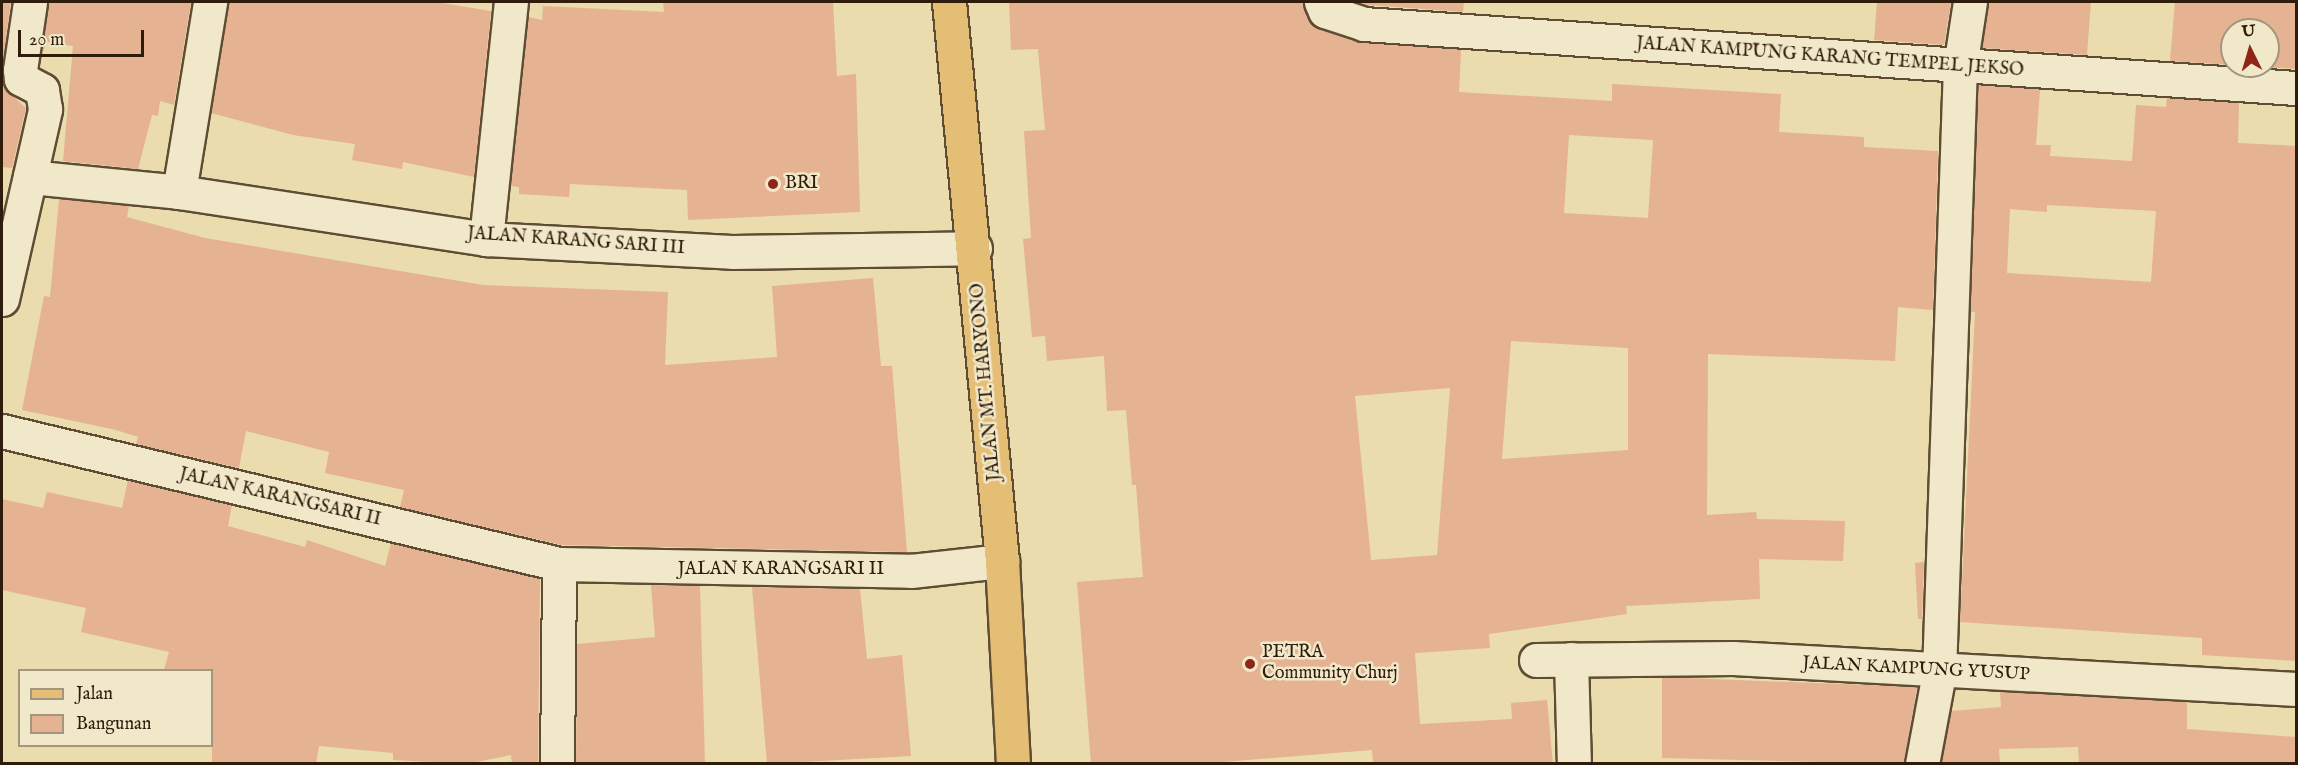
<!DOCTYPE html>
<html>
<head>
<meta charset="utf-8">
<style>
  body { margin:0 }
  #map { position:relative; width:2298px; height:765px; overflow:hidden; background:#eadcad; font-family:"IM FELL English",serif }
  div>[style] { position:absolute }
  .building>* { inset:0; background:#e5b292 }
  .roads { filter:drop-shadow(2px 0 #5e4c34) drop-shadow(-2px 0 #5e4c34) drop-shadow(0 2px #5e4c34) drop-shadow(0 -2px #5e4c34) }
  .minor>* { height:33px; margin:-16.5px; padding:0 16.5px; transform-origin:16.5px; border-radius:16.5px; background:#f1e8ca }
  .major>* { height:33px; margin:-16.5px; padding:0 16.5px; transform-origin:16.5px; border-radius:16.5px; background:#e5be76 }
  .dots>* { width:16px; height:16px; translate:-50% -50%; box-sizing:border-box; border:3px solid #f1e8ca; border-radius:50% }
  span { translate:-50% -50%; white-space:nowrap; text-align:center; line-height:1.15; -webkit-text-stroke:5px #f1e8ca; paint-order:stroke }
  .street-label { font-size:18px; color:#301c0b }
  .poi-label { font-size:18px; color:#301c0b }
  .left { translate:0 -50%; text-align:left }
  .frame { position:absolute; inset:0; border:3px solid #301c0b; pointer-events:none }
  .legend { position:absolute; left:18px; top:669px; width:195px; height:78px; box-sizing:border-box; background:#f1e8ca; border:2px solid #a4967e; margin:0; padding:8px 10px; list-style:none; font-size:18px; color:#301c0b }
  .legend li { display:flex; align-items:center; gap:12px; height:30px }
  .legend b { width:30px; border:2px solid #a4967e }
  .north { position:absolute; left:2220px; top:18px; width:60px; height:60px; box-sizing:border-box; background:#f1e8ca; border:2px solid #a4967e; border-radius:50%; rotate:355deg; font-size:16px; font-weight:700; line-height:24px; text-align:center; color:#301c0b }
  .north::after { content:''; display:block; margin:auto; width:21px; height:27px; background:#8f2418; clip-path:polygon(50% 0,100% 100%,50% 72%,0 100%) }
  .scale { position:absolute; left:18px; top:30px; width:126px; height:27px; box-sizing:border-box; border:3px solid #301c0b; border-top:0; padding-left:8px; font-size:18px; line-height:21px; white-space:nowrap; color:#301c0b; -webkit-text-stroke:4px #f1e8ca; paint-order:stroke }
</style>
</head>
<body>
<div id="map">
  <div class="building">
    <i style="clip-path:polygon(2px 2px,11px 2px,2px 67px)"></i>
    <i style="clip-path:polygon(48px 2px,191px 2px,174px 105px,160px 101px,158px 116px,152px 115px,138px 169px,63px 161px,73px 46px,46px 42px,39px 67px)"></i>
    <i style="clip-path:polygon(228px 2px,436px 2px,491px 11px,474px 177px,403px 162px,402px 169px,352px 160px,355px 144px,293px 135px,211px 113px)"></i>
    <i style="clip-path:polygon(663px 2px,833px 2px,837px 76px,856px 74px,860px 212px,688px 220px,687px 190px,570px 184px,569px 197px,519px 194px,519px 187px,510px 186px,528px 17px,542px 20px,543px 6px,664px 12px)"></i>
    <i style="clip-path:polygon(evenodd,1009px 2px,1303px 2px,1313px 25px,1358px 42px,1461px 49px,1459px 92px,1612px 101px,1612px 84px,1781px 94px,1779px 132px,1864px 137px,1864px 147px,1938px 151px,1933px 310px,1898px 307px,1895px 361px,1708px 354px,1707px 515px,1756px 512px,1757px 519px,1845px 521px,1843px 561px,1759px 559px,1760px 599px,1626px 606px,1627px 614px,1489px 634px,1490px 648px,1415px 653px,1420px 724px,1512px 719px,1511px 703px,1547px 700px,1553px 764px,1373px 764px,1372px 750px,1198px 764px,1091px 764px,1077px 582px,1143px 577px,1136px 485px,1132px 485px,1126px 410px,1107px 411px,1104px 356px,1047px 361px,1045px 336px,1032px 337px,1023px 239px,1031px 238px,1024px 131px,1045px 130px,1038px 49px,1011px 50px,1009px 2px,1569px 135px,1653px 140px,1648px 218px,1564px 213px,1569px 135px,1009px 2px,1511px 341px,1628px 348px,1628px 450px,1502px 459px,1511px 341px,1009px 2px,1450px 388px,1437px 555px,1371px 560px,1355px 396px,1450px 388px)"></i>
    <i style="clip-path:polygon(1356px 2px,1464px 2px,1463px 12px,1368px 5px)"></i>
    <i style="clip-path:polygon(1877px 2px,1951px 2px,1944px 45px,1874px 40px)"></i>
    <i style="clip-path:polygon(1988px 2px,2091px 2px,2087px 55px,1982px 48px)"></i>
    <i style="clip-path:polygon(2175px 2px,2296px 2px,2296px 69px,2249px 66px,2268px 66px,2268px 30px,2232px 30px,2232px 65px,2170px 61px)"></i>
    <i style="clip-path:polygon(2px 73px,6px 90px,26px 108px,12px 168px,2px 167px)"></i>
    <i style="clip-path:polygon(evenodd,1978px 85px,2040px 89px,2036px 145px,2051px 145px,2050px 156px,2132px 161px,2136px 105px,2166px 107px,2167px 98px,2239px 103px,2238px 143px,2296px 146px,2296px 661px,2202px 655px,2202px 638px,1960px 622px,1975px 312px,1970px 312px,1978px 85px,2047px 205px,2156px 211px,2151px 282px,2007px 273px,2010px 209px,2047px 212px,2047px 205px)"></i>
    <i style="clip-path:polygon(59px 199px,129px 206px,127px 217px,205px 238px,483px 285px,668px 292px,665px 365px,777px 357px,772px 286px,873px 278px,881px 366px,892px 366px,907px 552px,561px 545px,400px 507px,404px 490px,325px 473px,329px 452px,246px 431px,239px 468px,136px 444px,138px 437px,116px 430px,22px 410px,44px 296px,50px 297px)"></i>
    <i style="clip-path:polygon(128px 480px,232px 505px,228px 526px,305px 547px,307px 540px,385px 566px,391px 543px,540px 579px,538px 764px,512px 764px,511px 755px,467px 764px,393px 760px,393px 753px,319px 746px,316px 764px,212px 764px,212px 670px,164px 670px,169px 652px,81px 632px,86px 608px,2px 590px,2px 499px,43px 508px,47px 492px,122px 508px)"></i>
    <i style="clip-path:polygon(1924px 562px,1922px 619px,1918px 619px,1915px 563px)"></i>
    <i style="clip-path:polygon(651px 585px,700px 586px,705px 764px,576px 764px,577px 644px,655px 637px)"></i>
    <i style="clip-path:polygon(752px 587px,860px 589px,867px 659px,902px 655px,911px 756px,767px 764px)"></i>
    <i style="clip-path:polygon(1662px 677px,1917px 687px,1904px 764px,1662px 758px)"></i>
    <i style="clip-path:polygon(2000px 691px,2187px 702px,2187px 729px,2296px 737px,2296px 764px,2079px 764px,2078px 747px,1999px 749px,2000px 764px,1941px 764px,1951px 711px,2001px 707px)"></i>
  </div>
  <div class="roads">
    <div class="minor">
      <i style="left:1321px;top:2px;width:10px;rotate:66deg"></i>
      <i style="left:1325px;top:11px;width:41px;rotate:18.4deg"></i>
      <i style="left:1364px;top:24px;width:934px;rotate:3.93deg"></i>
      <i style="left:30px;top:177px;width:150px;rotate:5.7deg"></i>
      <i style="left:179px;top:192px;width:311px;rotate:8.7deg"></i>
      <i style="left:486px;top:239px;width:246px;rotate:3deg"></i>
      <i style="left:732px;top:252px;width:243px;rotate:-0.9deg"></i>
      <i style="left:179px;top:192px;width:193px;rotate:-80.7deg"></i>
      <i style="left:486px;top:239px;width:238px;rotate:-84deg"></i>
      <i style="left:2px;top:299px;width:195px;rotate:-77.2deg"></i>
      <i style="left:45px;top:109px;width:19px;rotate:-99deg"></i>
      <i style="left:42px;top:90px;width:24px;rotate:-152deg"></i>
      <i style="left:21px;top:79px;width:9px;rotate:-96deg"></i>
      <i style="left:20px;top:70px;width:69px;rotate:-81.6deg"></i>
      <i style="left:2px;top:431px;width:573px;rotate:13.43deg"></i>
      <i style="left:559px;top:564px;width:352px;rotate:1.1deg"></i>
      <i style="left:911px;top:571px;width:92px;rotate:-6.3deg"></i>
      <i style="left:1571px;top:659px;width:105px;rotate:88.4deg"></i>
      <i style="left:1536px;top:660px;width:197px;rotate:-0.6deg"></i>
      <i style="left:1733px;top:658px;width:564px;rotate:3.15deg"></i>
      <i style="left:557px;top:764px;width:200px;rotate:-89.4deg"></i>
      <i style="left:1922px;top:764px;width:93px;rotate:-79.4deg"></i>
      <i style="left:1939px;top:673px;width:606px;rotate:-88.02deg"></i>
      <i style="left:1960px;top:67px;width:66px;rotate:-81.3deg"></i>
    </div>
    <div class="major">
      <i style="left:949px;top:2px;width:562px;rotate:84.58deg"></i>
      <i style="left:1002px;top:561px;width:203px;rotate:86.9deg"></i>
    </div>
  </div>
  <div class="dots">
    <i style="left:773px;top:184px;background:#8f2418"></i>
    <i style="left:1250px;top:664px;background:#8f2418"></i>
  </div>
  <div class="street-label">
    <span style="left:1830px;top:58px;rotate:4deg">JALAN KAMPUNG KARANG TEMPEL JEKSO</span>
    <span style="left:576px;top:242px;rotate:4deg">JALAN KARANG SARI III</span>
    <span style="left:987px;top:382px;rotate:-95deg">JALAN MT. HARYONO</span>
    <span style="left:280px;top:498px;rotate:13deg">JALAN KARANGSARI II</span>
    <span style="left:781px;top:570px">JALAN KARANGSARI II</span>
    <span style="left:1916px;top:670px;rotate:3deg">JALAN KAMPUNG YUSUP</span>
  </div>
  <div class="poi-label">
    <span class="left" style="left:785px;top:184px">BRI</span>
    <span class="left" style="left:1262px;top:664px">PETRA<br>Community Churj</span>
  </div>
  <div class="frame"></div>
  <ul class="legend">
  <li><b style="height:8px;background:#e5be76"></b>Jalan</li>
  <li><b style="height:16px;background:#e5b292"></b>Bangunan</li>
  </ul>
  <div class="north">U</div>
  <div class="scale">20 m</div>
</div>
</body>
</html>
